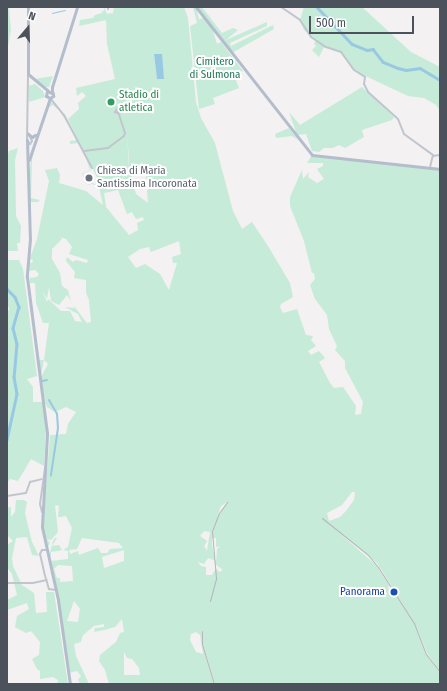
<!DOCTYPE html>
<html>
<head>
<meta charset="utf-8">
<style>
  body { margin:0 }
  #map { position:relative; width:447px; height:691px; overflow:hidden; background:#f3f1f1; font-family:"Fira Sans Condensed",sans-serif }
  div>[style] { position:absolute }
  .green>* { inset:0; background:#c6ebd9 }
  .water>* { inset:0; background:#98c8e2 }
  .stream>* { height:1px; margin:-0.5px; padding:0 0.5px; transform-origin:0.5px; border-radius:0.5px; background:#98c8e2 }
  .canal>* { height:2px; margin:-1px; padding:0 1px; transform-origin:1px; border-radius:1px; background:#98c8e2 }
  .river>* { height:2.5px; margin:-1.25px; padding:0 1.25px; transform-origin:1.25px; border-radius:1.25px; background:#98c8e2 }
  .minor>* { height:2px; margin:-1px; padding:0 1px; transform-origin:1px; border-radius:1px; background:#c1c6ce }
  .major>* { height:3px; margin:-1.5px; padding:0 1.5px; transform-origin:1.5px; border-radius:1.5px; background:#b4bdcc }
  .rail>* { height:1px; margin:-0.5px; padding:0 0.5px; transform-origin:0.5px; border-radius:0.5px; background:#b4b5ba }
  .dots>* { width:11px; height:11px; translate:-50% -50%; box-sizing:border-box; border:2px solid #fff; border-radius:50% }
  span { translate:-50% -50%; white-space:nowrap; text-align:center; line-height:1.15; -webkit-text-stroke:4px #fff; paint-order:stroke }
  .park-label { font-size:11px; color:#237659 }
  .leisure-label { font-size:11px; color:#27864d }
  .left { translate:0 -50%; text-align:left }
  .worship-label { font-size:11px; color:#5b616d }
  .transit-label { font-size:11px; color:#164399 }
  .right { translate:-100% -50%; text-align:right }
  .frame { position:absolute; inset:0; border:8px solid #4b525c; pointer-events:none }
  .north { position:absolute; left:8px; top:8px; width:40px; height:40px; -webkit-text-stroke:3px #fff; paint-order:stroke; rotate:19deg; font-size:11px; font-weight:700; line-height:16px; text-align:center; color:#4b525c }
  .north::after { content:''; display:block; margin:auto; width:14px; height:18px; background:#4b525c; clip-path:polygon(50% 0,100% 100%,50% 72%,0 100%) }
  .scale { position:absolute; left:309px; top:16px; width:105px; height:18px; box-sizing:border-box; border:2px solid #4b525c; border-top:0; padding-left:5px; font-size:12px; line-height:14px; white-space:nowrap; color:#4b525c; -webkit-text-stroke:3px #fff; paint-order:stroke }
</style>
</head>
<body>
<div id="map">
  <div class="green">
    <i style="clip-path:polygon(7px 7px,9px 7px,11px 30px,7px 52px)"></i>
    <i style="clip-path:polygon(evenodd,104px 7px,107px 14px,113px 13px,114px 7px,184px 7px,188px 18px,196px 102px,201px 118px,215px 143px,233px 211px,242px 229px,252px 222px,268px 246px,290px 283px,293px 297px,281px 304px,280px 307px,283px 313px,297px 309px,306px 335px,313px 336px,311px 340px,316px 346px,308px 351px,311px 355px,319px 351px,325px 358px,319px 362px,330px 383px,334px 388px,343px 387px,356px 406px,355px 415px,361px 414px,363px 402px,345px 368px,345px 361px,335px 350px,337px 346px,329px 329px,327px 315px,315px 299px,310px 285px,315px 279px,314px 273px,312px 273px,304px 241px,290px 206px,290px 197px,302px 170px,303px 179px,309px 172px,308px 177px,317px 183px,324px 179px,317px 169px,323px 166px,323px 163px,307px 163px,312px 155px,440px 169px,440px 671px,427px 653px,415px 623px,377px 563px,322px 518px,376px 565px,389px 585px,388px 589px,391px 588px,414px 623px,426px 654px,440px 673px,440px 684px,215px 684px,203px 644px,202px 631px,202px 644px,214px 684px,109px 684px,105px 670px,99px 661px,100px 655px,116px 642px,120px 633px,124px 632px,122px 619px,115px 627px,104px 630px,94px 632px,95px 628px,104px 627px,104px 624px,94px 626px,83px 635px,81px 642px,74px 644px,76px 656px,89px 684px,80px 684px,78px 680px,81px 676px,77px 671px,69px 673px,50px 553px,53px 541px,55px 538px,57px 538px,52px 546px,59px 545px,62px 550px,51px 552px,51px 561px,68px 559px,68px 551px,63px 550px,68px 547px,72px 528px,66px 516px,58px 517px,59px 506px,55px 505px,58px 532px,51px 540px,47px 539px,50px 543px,48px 547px,46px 544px,43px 522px,50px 435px,66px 434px,68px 424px,76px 412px,66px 407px,55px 412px,47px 407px,45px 402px,41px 377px,48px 364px,44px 360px,41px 375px,39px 360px,44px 360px,49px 323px,43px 323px,36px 303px,35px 283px,30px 283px,30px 278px,37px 277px,39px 274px,35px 270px,29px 271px,28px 262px,32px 263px,33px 260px,29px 259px,31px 238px,29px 175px,32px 153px,48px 102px,54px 103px,64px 115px,82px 148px,68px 119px,79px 109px,78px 103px,86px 96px,82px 92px,77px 96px,76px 88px,115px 79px,107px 44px,106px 20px,79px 26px,80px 20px,93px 18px,95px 15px,102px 13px,102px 10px,104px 12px,104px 7px,161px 54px,164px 79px,157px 79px,154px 55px,161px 54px,104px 7px,53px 105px,60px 111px,77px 140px,70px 141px,70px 144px,79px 143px,86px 158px,90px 170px,82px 173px,86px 185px,93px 184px,99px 187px,103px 205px,86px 191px,59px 183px,60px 175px,57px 168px,45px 170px,49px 181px,37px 239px,30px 258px,31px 202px,38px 202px,40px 200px,31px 198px,32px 159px,47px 108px,53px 105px,104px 7px,127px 136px,129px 158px,129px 167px,122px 180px,99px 186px,93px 183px,86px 185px,83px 173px,91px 170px,85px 154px,101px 185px,121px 180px,129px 167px,127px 136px,104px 7px,142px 162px,144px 167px,151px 172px,145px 178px,153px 182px,147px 191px,148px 203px,136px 194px,134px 187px,128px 182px,142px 162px,104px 7px,118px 190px,127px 214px,132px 212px,136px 219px,143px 217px,144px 220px,137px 223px,138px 230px,129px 235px,106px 207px,104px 193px,118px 190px,104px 7px,60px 237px,66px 239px,72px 247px,69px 254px,88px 260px,87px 263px,76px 260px,73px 262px,67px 257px,66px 261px,75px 272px,74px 278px,86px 280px,86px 293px,89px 300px,91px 322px,87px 323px,83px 318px,71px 302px,68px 290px,62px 286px,60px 273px,52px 259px,52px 249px,62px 239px,60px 237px,104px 7px,179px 241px,181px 254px,172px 257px,173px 263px,177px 263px,169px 290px,160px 274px,145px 264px,136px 268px,128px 257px,140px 249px,149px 247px,151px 252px,179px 241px,104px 7px,49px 287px,51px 301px,59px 305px,67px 295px,75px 308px,65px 307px,78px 314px,82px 322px,75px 321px,70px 311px,61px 311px,48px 299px,47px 302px,42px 291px,47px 299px,49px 287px,104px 7px,352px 492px,355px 492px,354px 500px,346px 511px,340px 517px,329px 521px,327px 513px,342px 505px,352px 492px,104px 7px,227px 502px,216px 519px,213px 531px,212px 538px,216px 538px,216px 547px,220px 546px,217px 549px,216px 564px,212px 545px,212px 531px,221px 506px,227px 502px,104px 7px,204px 531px,210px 532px,207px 551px,204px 546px,207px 541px,200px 536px,204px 531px,104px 7px,82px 538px,119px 543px,123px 548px,110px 549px,107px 553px,101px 553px,98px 548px,79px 555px,78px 551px,70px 554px,69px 550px,77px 549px,82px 538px,104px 7px,124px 550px,124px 561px,104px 568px,102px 557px,124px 550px,104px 7px,208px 558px,214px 560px,215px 564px,223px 570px,219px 572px,216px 568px,212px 575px,206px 575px,206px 567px,201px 566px,198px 562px,204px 564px,208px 558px,104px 7px,58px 565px,72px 566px,73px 581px,60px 582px,60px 578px,57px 578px,54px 569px,58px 565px,104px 7px,74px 601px,80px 609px,78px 622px,67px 621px,74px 601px,104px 7px,196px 632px,200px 635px,203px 654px,196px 652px,190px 640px,191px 634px,196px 632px,104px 7px,124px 652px,127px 658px,132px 659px,139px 668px,140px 675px,124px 675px,124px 652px)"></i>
    <i style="clip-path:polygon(193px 7px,196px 7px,199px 19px,204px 18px,213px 31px,217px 44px,221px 42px,243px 71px,234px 75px,239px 88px,213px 98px,215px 104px,199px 109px,190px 26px,197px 23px)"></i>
    <i style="clip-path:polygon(197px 7px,202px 7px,222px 33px,233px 28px,238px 30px,226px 40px,267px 22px,267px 26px,230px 43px,231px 46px,273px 25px,274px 29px,232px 53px)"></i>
    <i style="clip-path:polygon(304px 7px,362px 7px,411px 52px,440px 67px,440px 111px,436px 105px,424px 98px,408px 96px,357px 72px,341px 52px,323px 45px,324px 47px,319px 57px,312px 50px,316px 46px,314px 44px,316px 40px,304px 30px,300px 20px)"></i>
    <i style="clip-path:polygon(54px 73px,49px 87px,44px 87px,35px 79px,53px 76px)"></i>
    <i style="clip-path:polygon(35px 84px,43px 91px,45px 97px,29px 102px,28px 86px)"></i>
    <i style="clip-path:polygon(362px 87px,394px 117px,392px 120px,362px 130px,364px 137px,345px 148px,339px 145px,333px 148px,324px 148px,319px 152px,312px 151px,306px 134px,297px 135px,289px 112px,300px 125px)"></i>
    <i style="clip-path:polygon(289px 128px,298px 140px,292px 136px,276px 138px,275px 134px)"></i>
    <i style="clip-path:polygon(18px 148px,15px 160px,16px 216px,21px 226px,20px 243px,17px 243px,18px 251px,7px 251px,7px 157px,9px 151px)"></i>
    <i style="clip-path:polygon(7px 260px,19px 260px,23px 269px,37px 376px,27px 379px,33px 387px,33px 402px,43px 402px,46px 428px,44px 466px,31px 459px,18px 481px,10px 479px,7px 483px,7px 311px,9px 310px,9px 307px,7px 307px)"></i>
    <i style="clip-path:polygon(16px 500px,24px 500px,27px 502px,25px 513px,32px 542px,39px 556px,32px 555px,27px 537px,16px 538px,12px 558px,13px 566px,22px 585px,34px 593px,36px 613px,47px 612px,46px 592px,54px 592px,68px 684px,57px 684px,58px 680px,53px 677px,40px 679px,40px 671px,37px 669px,32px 659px,39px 655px,40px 642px,31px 631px,26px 633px,15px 627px,17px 616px,29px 609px,27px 603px,7px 610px,7px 600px,17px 595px,12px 574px,7px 567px,7px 545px,13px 541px,7px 535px,7px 508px,11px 507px,11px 517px,15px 512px)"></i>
  </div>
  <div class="water">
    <i style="clip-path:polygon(162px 54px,164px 79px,157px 79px,154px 54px)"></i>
  </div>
  <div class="stream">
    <i style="left:52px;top:13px;width:13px;rotate:-13deg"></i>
  </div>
  <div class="canal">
    <i style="left:42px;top:381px;width:5px;rotate:-11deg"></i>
    <i style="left:49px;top:400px;width:16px;rotate:60deg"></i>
    <i style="left:57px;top:414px;width:14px;rotate:86deg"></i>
    <i style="left:58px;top:428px;width:48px;rotate:98.5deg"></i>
  </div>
  <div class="river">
    <i style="left:317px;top:7px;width:51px;rotate:46.6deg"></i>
    <i style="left:352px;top:44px;width:16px;rotate:22deg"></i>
    <i style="left:367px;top:50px;width:6px;rotate:-9deg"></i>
    <i style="left:373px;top:49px;width:16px;rotate:52deg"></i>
    <i style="left:383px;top:62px;width:16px;rotate:22deg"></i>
    <i style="left:398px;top:68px;width:8px;rotate:14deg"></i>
    <i style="left:406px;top:70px;width:14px;rotate:-8deg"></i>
    <i style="left:420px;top:68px;width:23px;rotate:31deg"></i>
    <i style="left:7px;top:289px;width:11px;rotate:45deg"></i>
    <i style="left:15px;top:297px;width:11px;rotate:68deg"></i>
    <i style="left:19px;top:307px;width:22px;rotate:106deg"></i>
    <i style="left:13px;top:328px;width:16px;rotate:76deg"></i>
    <i style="left:17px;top:344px;width:33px;rotate:95deg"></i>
    <i style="left:14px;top:377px;width:17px;rotate:80deg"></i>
    <i style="left:17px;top:394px;width:47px;rotate:102.3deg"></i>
  </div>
  <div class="minor">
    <i style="left:281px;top:7px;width:23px;rotate:34deg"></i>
    <i style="left:300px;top:20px;width:20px;rotate:57deg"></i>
    <i style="left:311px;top:37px;width:18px;rotate:34deg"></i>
    <i style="left:326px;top:47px;width:16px;rotate:18deg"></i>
    <i style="left:341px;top:52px;width:22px;rotate:54deg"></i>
    <i style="left:354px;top:70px;width:13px;rotate:32deg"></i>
    <i style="left:365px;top:77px;width:7px;rotate:98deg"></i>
    <i style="left:364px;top:84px;width:9px;rotate:63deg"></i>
    <i style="left:368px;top:92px;width:40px;rotate:42deg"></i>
    <i style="left:398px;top:119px;width:16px;rotate:68deg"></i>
    <i style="left:404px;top:134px;width:36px;rotate:36deg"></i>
    <i style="left:433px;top:155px;width:12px;rotate:104deg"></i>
    <i style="left:108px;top:9px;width:2px;rotate:-90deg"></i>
    <i style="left:50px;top:98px;width:22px;rotate:51deg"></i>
    <i style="left:64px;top:115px;width:60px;rotate:62.2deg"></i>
    <i style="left:28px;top:133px;width:9px;rotate:63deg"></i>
    <i style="left:32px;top:141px;width:4px;rotate:124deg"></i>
    <i style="left:30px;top:144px;width:5px;rotate:-127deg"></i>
    <i style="left:27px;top:140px;width:66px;rotate:-89.1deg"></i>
    <i style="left:84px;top:151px;width:24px;rotate:-7deg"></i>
    <i style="left:108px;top:148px;width:20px;rotate:-37deg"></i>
    <i style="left:124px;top:136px;width:3px;rotate:-72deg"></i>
    <i style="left:125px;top:133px;width:25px;rotate:-108deg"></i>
    <i style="left:117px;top:109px;width:4px;rotate:124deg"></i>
    <i style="left:115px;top:112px;width:3px;rotate:18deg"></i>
    <i style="left:433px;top:156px;width:7px;rotate:-8deg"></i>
    <i style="left:7px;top:496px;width:19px;rotate:-9deg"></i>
    <i style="left:26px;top:493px;width:12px;rotate:-70deg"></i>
    <i style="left:30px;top:482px;width:12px;rotate:-14deg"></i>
    <i style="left:42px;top:512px;width:8px;rotate:-104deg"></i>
    <i style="left:40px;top:504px;width:36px;rotate:-82deg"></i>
    <i style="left:46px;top:550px;width:4px;rotate:180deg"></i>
    <i style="left:42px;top:550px;width:4px;rotate:117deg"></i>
    <i style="left:40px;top:554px;width:18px;rotate:77deg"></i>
    <i style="left:44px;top:572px;width:18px;rotate:74deg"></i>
    <i style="left:49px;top:589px;width:7px;rotate:8deg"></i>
    <i style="left:7px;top:583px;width:26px"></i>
    <i style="left:33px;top:583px;width:14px;rotate:-12deg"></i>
  </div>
  <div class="major">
    <i style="left:28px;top:7px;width:67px;rotate:90deg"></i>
    <i style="left:28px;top:74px;width:26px;rotate:40deg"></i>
    <i style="left:196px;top:7px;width:188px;rotate:51.9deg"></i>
    <i style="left:312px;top:155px;width:129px;rotate:6.2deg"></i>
    <i style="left:52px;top:93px;width:5px;rotate:-158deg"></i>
    <i style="left:47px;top:91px;width:5px;rotate:101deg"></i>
    <i style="left:46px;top:96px;width:4px;rotate:27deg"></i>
    <i style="left:50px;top:98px;width:4px;rotate:-34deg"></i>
    <i style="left:53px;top:96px;width:2px;rotate:-90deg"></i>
    <i style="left:53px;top:94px;width:3px;rotate:-108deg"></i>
    <i style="left:52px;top:91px;width:4px;rotate:-90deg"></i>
    <i style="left:52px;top:87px;width:84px;rotate:-72.6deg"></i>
    <i style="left:28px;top:134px;width:5px;rotate:37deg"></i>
    <i style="left:32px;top:137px;width:4px;rotate:-34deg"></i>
    <i style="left:27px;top:140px;width:99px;rotate:88.3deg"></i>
    <i style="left:30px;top:239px;width:38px;rotate:95deg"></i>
    <i style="left:27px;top:277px;width:158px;rotate:82.7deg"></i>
    <i style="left:47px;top:434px;width:93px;rotate:93.1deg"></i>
    <i style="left:42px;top:527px;width:75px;rotate:77.6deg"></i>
    <i style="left:58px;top:600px;width:85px;rotate:81.9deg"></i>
    <i style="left:29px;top:160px;width:65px;rotate:-71.3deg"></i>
  </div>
  <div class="rail">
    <i style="left:322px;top:518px;width:59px;rotate:38.8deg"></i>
    <i style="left:368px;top:555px;width:16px;rotate:50deg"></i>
    <i style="left:378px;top:567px;width:67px;rotate:57.3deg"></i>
    <i style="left:414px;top:623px;width:33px;rotate:69deg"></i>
    <i style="left:426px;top:654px;width:23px;rotate:52deg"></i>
    <i style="left:210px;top:601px;width:24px;rotate:-75deg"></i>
    <i style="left:216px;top:578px;width:47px;rotate:-94.9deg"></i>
    <i style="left:212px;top:531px;width:19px;rotate:-69deg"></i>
    <i style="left:219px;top:513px;width:14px;rotate:-54deg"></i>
    <i style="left:202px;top:631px;width:13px;rotate:90deg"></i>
    <i style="left:202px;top:644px;width:42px;rotate:73.3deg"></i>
  </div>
  <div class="dots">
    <i style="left:111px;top:102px;background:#2e9e5b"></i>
    <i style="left:89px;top:178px;background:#6b7280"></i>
    <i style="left:394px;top:592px;background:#1a4fb4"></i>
  </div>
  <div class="park-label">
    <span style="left:215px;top:69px">Cimitero<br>di Sulmona</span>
  </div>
  <div class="leisure-label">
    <span class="left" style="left:119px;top:102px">Stadio di<br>atletica</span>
  </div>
  <div class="worship-label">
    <span class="left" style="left:97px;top:178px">Chiesa di Maria<br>Santissima Incoronata</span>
  </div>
  <div class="transit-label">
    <span class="right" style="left:385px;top:592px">Panorama</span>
  </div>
  <div class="frame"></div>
  <div class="north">N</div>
  <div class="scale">500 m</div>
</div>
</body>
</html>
